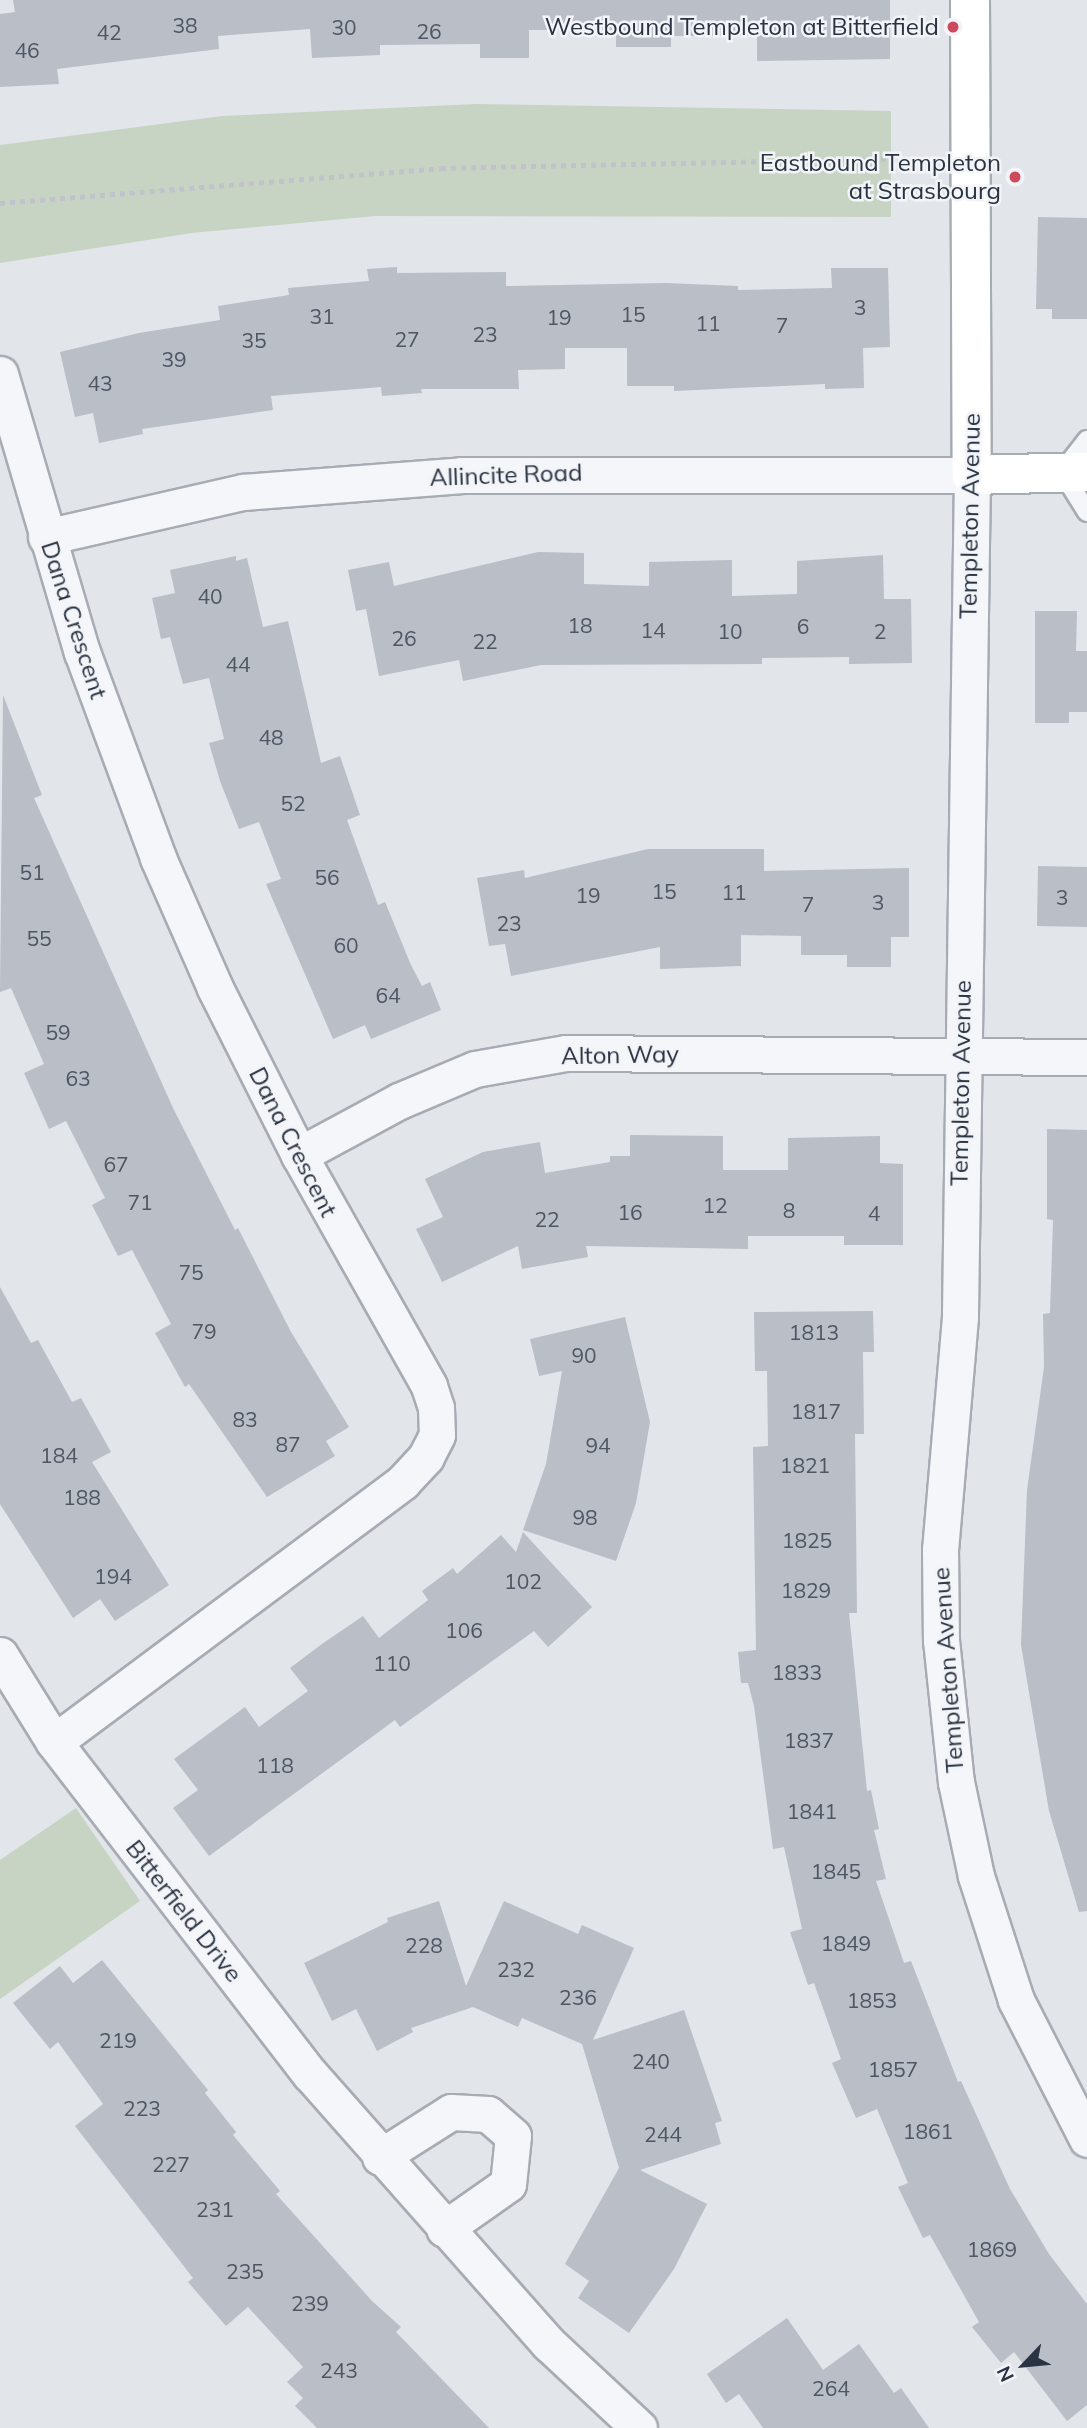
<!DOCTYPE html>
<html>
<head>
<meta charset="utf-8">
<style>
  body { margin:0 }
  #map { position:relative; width:1087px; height:2428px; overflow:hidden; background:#e2e5ea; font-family:Mulish,sans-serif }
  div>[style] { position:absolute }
  .green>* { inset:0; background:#c7d4c3 }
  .building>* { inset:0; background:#b9bec7 }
  .path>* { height:4.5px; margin-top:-2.25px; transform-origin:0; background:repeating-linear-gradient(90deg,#c0c3c9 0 5px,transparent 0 10px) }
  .roads { filter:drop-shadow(2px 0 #a7acb4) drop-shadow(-2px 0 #a7acb4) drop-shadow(0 2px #a7acb4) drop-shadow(0 -2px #a7acb4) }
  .lane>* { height:18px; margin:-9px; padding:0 9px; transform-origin:9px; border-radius:9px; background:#f5f6f9 }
  .street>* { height:35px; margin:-17.5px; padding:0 17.5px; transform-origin:17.5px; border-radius:17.5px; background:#f5f6f9 }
  .secondary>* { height:38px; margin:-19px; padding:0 19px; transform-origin:19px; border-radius:19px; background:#fff }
  .dots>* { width:19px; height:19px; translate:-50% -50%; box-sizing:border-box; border:4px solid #f2f4f8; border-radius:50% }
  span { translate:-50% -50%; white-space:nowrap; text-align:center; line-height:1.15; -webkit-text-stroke:5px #f2f4f8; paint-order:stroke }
  .number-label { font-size:21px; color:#4e5663 }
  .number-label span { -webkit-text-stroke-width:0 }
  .poi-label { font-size:24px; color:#2a3342 }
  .right { translate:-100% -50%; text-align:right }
  .street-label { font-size:24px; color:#2a3342 }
  .north { position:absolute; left:989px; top:2330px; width:70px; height:70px; -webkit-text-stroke:5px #f2f4f8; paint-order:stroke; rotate:244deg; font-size:19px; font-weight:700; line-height:28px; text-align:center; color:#2a3342 }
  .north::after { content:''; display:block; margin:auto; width:24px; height:32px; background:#2a3342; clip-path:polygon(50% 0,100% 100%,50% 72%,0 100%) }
</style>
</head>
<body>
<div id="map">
  <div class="green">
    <i style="clip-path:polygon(475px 104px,891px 111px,891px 217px,376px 216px,192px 233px,0 263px,0 145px,222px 116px)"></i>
    <i style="clip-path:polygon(76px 1808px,140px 1901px,0 1999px,0 1860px)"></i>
  </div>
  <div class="building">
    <i style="clip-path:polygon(13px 0,890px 0,890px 59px,757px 61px,757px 36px,671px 36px,671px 47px,616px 47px,616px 30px,529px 30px,529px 58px,480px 58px,480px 44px,380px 45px,380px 55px,312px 58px,310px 29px,218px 36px,219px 49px,57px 69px,59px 84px,0 87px,0 14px,15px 12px)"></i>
    <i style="clip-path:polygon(1038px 217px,1087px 218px,1087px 319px,1052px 319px,1052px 309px,1036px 309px)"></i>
    <i style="clip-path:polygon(397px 267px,397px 273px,506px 272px,506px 286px,666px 283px,738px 286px,738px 290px,832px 288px,831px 268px,888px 268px,890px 347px,863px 348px,864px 388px,825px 389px,825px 384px,674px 391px,674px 386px,627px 386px,627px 348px,565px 348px,565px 369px,518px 370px,519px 389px,421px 389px,422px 393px,382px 396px,381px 387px,271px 396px,273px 410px,142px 429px,143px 434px,99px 443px,93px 413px,75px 417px,60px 352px,139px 333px,220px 320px,218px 306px,289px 295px,288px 288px,369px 281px,367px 269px)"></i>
    <i style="clip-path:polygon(538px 552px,584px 553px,584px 584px,649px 586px,649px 562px,732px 560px,732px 596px,797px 594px,797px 561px,883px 555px,884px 599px,911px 599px,912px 663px,849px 664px,849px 657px,762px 658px,762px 664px,541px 665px,463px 681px,459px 660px,379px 676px,366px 609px,356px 611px,348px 570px,389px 562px,394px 586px)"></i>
    <i style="clip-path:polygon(236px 556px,236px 561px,247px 558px,263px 627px,288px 621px,321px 763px,340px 756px,360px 815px,347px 820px,378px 905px,385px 902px,411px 965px,422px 986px,430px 982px,441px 1010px,371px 1039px,365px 1025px,333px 1039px,266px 884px,281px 879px,259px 822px,239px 829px,220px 781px,209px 743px,224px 739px,209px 678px,183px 684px,170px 637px,161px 639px,152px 598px,175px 593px,170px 570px)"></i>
    <i style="clip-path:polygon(1035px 611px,1077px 611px,1076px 651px,1087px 651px,1087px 712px,1069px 712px,1069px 723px,1035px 723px)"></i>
    <i style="clip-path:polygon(3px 695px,42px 795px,34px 798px,173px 1108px,235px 1230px,238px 1228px,291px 1332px,349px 1427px,326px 1441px,335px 1456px,267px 1497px,189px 1384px,185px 1387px,155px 1333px,171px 1324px,132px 1250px,118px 1256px,92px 1205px,105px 1198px,66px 1121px,49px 1129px,24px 1073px,44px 1064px,11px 988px,0 992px)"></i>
    <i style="clip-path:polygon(648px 849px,764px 849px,764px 871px,909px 868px,909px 937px,891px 937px,891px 967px,847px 967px,847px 955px,801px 955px,801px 936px,741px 935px,741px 966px,660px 969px,660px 947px,511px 976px,505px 944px,489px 946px,477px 878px,524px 870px,525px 878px)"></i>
    <i style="clip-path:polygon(1038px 866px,1087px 867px,1087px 927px,1037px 926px)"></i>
    <i style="clip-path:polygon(1047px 1129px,1087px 1130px,1087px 1911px,1079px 1912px,1049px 1811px,1021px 1645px,1027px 1490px,1044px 1367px,1043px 1314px,1050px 1313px,1053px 1220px,1047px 1219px)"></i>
    <i style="clip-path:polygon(630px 1135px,723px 1136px,723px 1170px,788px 1170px,788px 1138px,880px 1136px,880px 1163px,903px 1164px,903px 1245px,844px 1245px,844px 1236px,748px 1236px,748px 1249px,586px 1246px,588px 1257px,522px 1269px,518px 1246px,442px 1282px,416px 1229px,443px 1217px,425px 1179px,483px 1152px,540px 1142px,545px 1173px,610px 1162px,610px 1156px,630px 1156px)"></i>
    <i style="clip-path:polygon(0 1287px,31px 1343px,38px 1340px,72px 1402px,81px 1398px,111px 1452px,92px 1462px,169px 1585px,115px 1621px,100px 1599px,73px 1618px,0 1504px)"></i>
    <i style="clip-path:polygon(873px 1311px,874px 1352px,863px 1352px,864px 1434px,855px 1434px,857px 1613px,849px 1613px,867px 1791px,871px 1790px,879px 1829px,874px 1830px,886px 1879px,876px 1881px,904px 1963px,911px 1961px,958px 2082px,961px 2081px,1010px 2189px,1049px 2254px,1087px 2304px,1087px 2405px,1067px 2421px,1014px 2352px,1001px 2363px,972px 2327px,979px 2322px,930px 2235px,923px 2238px,898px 2187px,908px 2183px,877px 2109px,856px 2118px,832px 2063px,841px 2059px,814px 1983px,808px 1985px,790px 1932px,802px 1929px,784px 1847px,773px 1849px,754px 1706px,748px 1683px,741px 1683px,738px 1652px,756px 1650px,753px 1447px,768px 1446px,767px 1371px,755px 1371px,754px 1312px)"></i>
    <i style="clip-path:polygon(625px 1317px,650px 1422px,636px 1503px,616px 1561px,523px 1530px,546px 1464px,562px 1371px,539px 1376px,530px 1339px)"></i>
    <i style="clip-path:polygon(523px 1532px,592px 1607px,548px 1647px,534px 1631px,400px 1727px,395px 1720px,209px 1856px,173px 1808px,198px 1790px,174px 1759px,245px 1707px,259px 1727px,308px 1691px,290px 1668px,322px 1644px,363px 1616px,379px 1638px,428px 1600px,422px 1591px,453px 1568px,457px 1574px,501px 1535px,516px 1552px)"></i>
    <i style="clip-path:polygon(439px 1901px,466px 1986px,504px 1901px,578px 1934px,582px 1925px,634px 1948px,593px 2040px,684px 2010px,722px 2121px,715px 2123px,721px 2144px,640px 2170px,707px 2204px,674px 2269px,629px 2333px,578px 2298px,589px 2281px,565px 2264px,619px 2168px,582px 2044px,522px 2018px,518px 2027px,473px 2007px,411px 2028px,413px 2032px,377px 2051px,356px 2009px,332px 2021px,304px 1963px,388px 1922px,387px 1918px)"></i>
    <i style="clip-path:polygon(102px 1960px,208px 2090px,205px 2093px,236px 2132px,233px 2135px,280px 2191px,276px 2194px,372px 2301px,401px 2327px,396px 2332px,489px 2428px,317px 2428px,295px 2406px,303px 2398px,287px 2382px,303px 2367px,248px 2307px,226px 2326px,188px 2282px,193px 2278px,75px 2126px,103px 2104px,58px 2042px,50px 2049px,13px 2003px,60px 1966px,73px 1983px)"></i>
    <i style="clip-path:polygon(787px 2318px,823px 2370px,859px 2344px,894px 2393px,901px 2388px,929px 2428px,763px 2428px,739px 2394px,726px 2403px,707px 2374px)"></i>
  </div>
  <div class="path">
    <i style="left:0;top:203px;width:442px;rotate:-4.5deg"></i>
    <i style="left:441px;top:168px;width:459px;rotate:-1.2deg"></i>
  </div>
  <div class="roads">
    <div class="lane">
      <i style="left:1087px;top:440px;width:41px;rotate:128deg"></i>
      <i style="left:1062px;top:472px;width:47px;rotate:58deg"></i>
    </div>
    <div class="street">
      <i style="left:0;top:374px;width:290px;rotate:73.6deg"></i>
      <i style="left:82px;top:652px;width:220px;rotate:69.7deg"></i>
      <i style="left:158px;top:858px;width:142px;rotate:66.3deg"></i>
      <i style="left:215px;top:988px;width:187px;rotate:63.3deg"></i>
      <i style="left:299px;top:1155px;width:265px;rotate:60.6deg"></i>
      <i style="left:429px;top:1386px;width:23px;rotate:72deg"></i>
      <i style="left:436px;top:1408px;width:27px;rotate:88deg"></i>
      <i style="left:437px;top:1435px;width:25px;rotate:117deg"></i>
      <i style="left:426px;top:1457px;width:34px;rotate:133deg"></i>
      <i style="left:403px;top:1482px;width:435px;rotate:143.3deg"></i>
      <i style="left:46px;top:537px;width:202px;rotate:-12.9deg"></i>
      <i style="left:243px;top:492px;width:220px;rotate:-4.4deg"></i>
      <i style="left:462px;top:475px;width:510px"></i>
      <i style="left:972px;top:475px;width:842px;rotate:90.82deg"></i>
      <i style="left:960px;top:1317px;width:233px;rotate:94.9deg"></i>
      <i style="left:940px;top:1549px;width:91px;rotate:89.4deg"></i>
      <i style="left:941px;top:1640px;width:143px;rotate:84deg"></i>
      <i style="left:956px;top:1782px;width:96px;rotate:78deg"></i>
      <i style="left:976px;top:1876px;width:130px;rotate:72.1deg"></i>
      <i style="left:1016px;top:2000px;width:156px;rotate:62.9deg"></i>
      <i style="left:299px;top:1155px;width:114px;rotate:-28.4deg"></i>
      <i style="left:399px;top:1101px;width:82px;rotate:-22.8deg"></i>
      <i style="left:475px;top:1069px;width:92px;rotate:-10deg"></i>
      <i style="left:566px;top:1053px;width:521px;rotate:0.44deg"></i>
      <i style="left:0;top:1655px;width:102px;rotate:58.2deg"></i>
      <i style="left:54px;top:1742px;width:419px;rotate:52.4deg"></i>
      <i style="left:310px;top:2074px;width:361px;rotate:48.5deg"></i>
      <i style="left:549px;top:2344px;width:123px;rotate:43deg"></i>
      <i style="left:380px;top:2157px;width:84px;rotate:-32.4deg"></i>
      <i style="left:451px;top:2112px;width:37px;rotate:3deg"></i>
      <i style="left:488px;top:2114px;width:33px;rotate:41deg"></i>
      <i style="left:513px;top:2136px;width:48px;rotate:95.9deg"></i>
      <i style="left:508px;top:2184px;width:78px;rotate:144.9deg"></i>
    </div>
    <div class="secondary">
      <i style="left:970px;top:0;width:475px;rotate:89.8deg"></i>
      <i style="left:972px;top:475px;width:115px;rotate:-1.5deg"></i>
    </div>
  </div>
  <div class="dots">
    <i style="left:953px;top:27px;background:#cd4a5c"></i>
    <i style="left:1015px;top:177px;background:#cd4a5c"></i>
  </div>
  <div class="number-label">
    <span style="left:185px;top:25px">38</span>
    <span style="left:344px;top:27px">30</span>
    <span style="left:429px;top:31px">26</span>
    <span style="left:109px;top:32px">42</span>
    <span style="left:27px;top:50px">46</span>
    <span style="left:860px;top:307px">3</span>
    <span style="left:633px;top:314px">15</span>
    <span style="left:322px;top:316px">31</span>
    <span style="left:559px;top:317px">19</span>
    <span style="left:708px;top:323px">11</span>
    <span style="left:782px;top:325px">7</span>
    <span style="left:485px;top:334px">23</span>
    <span style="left:407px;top:339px">27</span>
    <span style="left:254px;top:340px">35</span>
    <span style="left:174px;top:359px">39</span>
    <span style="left:100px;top:383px">43</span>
    <span style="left:210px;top:596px">40</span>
    <span style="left:580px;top:625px">18</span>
    <span style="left:803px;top:626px">6</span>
    <span style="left:653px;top:630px">14</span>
    <span style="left:730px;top:631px">10</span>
    <span style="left:880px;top:631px">2</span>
    <span style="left:404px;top:638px">26</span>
    <span style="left:485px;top:641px">22</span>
    <span style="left:238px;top:664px">44</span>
    <span style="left:271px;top:737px">48</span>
    <span style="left:293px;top:803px">52</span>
    <span style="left:32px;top:872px">51</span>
    <span style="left:327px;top:877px">56</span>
    <span style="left:664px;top:891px">15</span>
    <span style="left:734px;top:892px">11</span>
    <span style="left:588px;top:895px">19</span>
    <span style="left:1062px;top:897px">3</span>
    <span style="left:878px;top:902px">3</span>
    <span style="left:808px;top:904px">7</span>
    <span style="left:509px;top:923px">23</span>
    <span style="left:39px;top:938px">55</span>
    <span style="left:346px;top:945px">60</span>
    <span style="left:388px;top:995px">64</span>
    <span style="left:58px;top:1032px">59</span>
    <span style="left:78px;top:1078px">63</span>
    <span style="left:116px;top:1164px">67</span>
    <span style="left:140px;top:1202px">71</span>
    <span style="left:715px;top:1205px">12</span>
    <span style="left:789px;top:1210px">8</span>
    <span style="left:630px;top:1212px">16</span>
    <span style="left:874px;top:1213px">4</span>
    <span style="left:547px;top:1219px">22</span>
    <span style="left:191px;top:1272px">75</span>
    <span style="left:204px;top:1331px">79</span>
    <span style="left:814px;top:1332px">1813</span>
    <span style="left:584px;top:1355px">90</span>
    <span style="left:816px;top:1411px">1817</span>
    <span style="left:245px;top:1419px">83</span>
    <span style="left:288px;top:1444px">87</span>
    <span style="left:598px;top:1445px">94</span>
    <span style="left:59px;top:1455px">184</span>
    <span style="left:805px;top:1465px">1821</span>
    <span style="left:82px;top:1497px">188</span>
    <span style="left:585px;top:1517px">98</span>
    <span style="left:807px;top:1540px">1825</span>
    <span style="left:113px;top:1576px">194</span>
    <span style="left:523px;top:1581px">102</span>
    <span style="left:806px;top:1590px">1829</span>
    <span style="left:464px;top:1630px">106</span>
    <span style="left:392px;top:1663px">110</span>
    <span style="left:797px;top:1672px">1833</span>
    <span style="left:809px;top:1740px">1837</span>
    <span style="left:275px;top:1765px">118</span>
    <span style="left:812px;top:1811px">1841</span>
    <span style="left:836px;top:1871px">1845</span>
    <span style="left:846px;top:1943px">1849</span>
    <span style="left:424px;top:1945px">228</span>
    <span style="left:516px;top:1969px">232</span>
    <span style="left:578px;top:1997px">236</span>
    <span style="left:872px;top:2000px">1853</span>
    <span style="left:118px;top:2040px">219</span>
    <span style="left:651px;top:2061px">240</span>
    <span style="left:893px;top:2069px">1857</span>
    <span style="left:142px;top:2108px">223</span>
    <span style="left:928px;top:2131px">1861</span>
    <span style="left:663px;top:2134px">244</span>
    <span style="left:171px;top:2164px">227</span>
    <span style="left:215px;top:2209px">231</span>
    <span style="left:992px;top:2249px">1869</span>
    <span style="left:245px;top:2271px">235</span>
    <span style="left:310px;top:2303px">239</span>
    <span style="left:339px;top:2370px">243</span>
    <span style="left:831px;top:2388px">264</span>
  </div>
  <div class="poi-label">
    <span class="right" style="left:939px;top:27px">Westbound Templeton at Bitterfield</span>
    <span class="right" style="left:1001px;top:177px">Eastbound Templeton<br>at Strasbourg</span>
  </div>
  <div class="street-label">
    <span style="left:506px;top:475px;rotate:-2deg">Allincite Road</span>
    <span style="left:970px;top:516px;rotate:-89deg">Templeton Avenue</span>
    <span style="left:74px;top:620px;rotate:72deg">Dana Crescent</span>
    <span style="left:620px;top:1055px;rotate:-1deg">Alton Way</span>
    <span style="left:961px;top:1083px;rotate:-89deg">Templeton Avenue</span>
    <span style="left:293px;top:1142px;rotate:63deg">Dana Crescent</span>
    <span style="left:948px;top:1670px;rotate:-94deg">Templeton Avenue</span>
    <span style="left:184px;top:1911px;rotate:52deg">Bitterfield Drive</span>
  </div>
  <div class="north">N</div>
</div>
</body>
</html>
